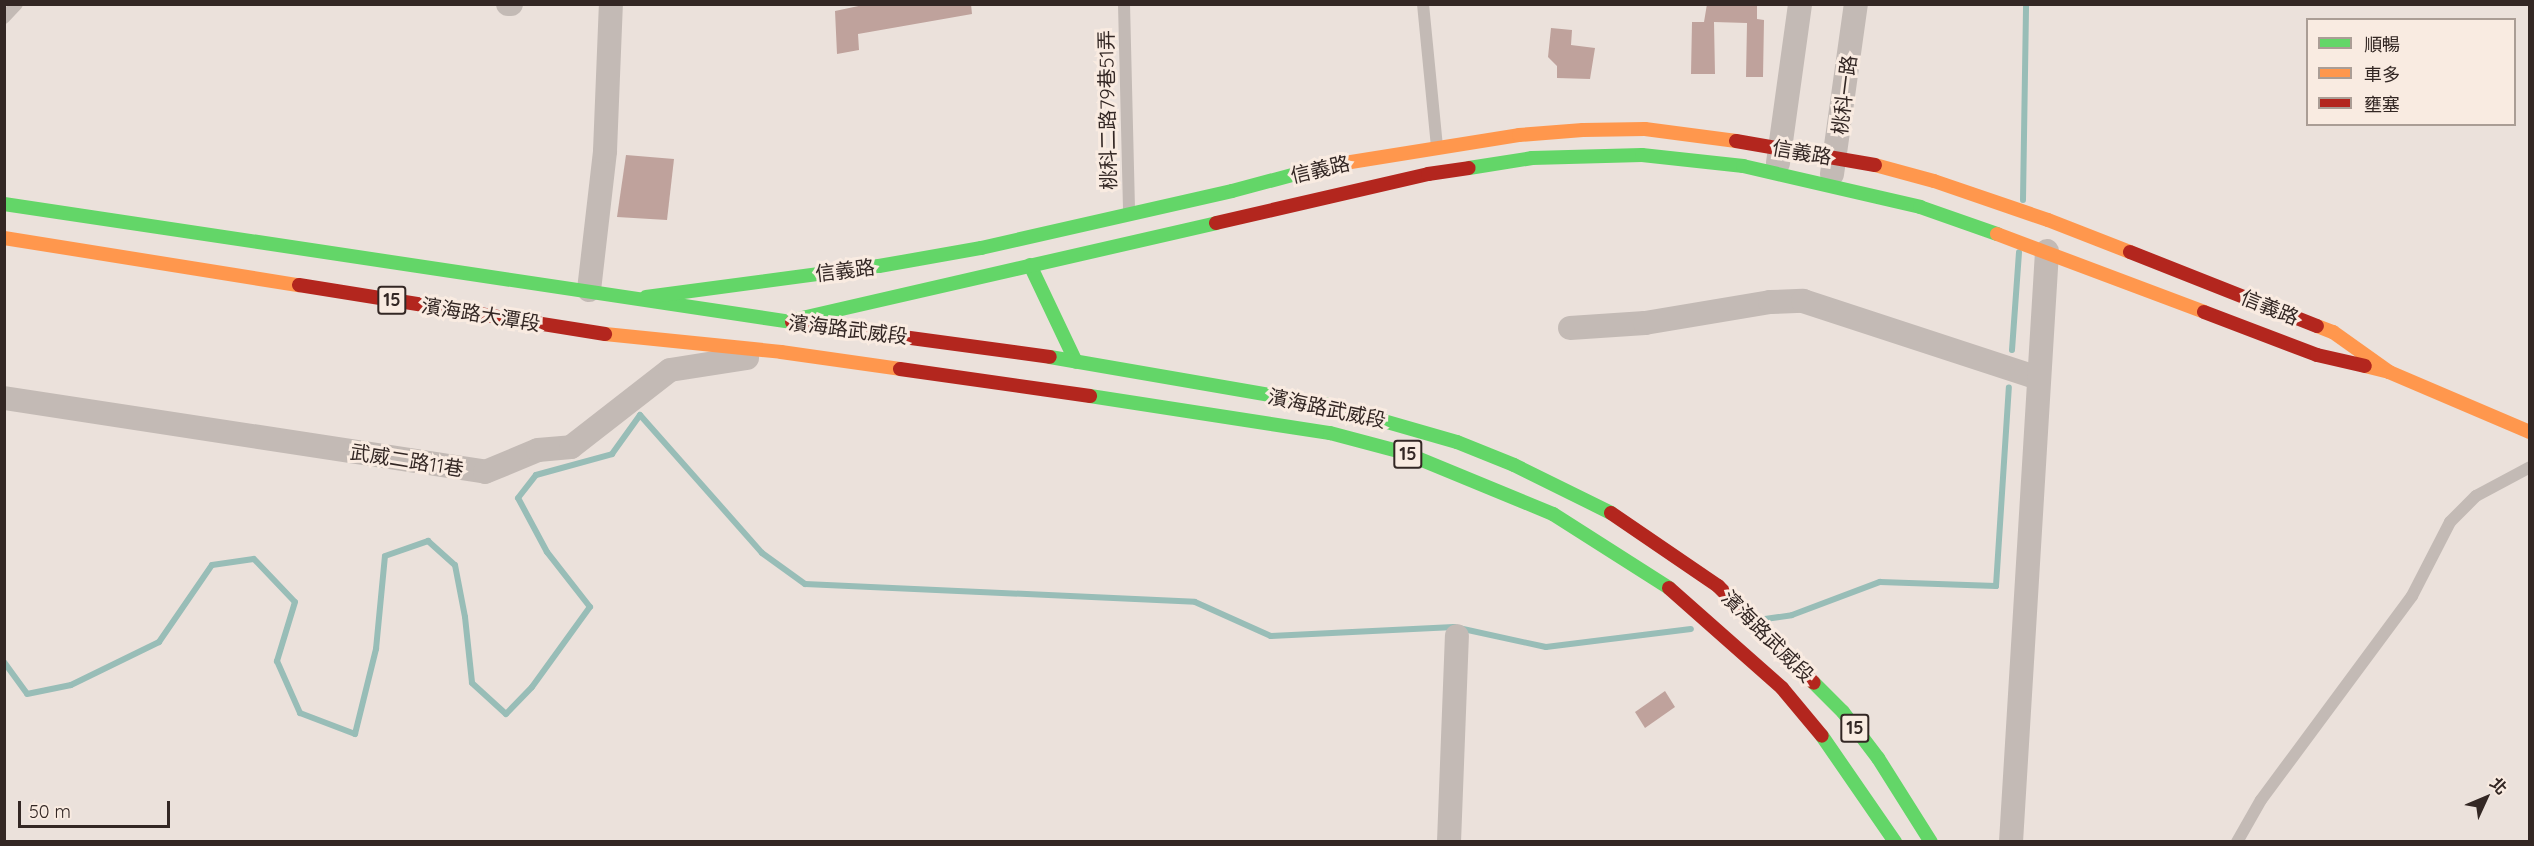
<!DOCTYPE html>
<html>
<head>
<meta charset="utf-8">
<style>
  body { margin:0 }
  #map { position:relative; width:2534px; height:846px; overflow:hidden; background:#ebe1db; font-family:Quicksand,"Noto Sans TC",sans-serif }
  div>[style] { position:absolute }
  .stream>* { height:6px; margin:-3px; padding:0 3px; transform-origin:3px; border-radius:3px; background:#98bdb7 }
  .building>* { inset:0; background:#bfa29c }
  .lane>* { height:12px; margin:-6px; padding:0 6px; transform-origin:6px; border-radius:6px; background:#c3bab5 }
  .street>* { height:24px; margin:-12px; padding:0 12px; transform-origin:12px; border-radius:12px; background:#c3bab5 }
  .fast>* { height:14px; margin:-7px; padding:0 7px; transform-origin:7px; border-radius:7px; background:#63d668 }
  .slow>* { height:14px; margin:-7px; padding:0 7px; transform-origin:7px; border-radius:7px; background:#ff974d }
  .jam>* { height:14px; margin:-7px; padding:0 7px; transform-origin:7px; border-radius:7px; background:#b3261e }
  span { translate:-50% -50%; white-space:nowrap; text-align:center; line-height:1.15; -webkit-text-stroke:6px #f9ebe1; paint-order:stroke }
  .shield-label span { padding:2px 4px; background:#f9ebe1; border:2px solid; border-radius:4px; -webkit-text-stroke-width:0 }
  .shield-label { font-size:18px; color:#332724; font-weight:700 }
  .street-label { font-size:20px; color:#332724 }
  .frame { position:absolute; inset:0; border:6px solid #332724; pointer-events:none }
  .legend { position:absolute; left:2306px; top:18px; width:210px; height:108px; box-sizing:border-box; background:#f9ebe1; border:2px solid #aa9d95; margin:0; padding:8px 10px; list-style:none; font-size:18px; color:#332724 }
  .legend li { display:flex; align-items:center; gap:12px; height:30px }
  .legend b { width:30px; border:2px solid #aa9d95 }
  .north { position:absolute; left:2456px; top:768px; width:60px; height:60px; -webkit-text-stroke:4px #f9ebe1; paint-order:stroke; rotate:46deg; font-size:16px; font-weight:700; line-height:24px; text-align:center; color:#332724 }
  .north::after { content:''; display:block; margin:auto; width:21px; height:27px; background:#332724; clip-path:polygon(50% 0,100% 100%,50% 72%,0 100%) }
  .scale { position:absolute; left:18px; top:801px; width:152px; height:27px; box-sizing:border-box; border:3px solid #332724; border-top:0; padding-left:8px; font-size:18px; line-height:21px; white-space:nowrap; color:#332724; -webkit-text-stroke:4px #f9ebe1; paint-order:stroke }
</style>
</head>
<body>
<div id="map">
  <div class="stream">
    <i style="left:2023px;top:200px;width:196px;rotate:-89.1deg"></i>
    <i style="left:2012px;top:350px;width:98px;rotate:-85.9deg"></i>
    <i style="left:1765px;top:619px;width:27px;rotate:-8deg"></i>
    <i style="left:1792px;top:615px;width:94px;rotate:-20.6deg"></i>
    <i style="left:1880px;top:582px;width:116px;rotate:2deg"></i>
    <i style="left:1996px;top:586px;width:199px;rotate:-86.3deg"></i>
    <i style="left:4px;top:662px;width:39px;rotate:54deg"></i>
    <i style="left:27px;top:694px;width:45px;rotate:-11.6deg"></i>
    <i style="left:71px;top:685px;width:98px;rotate:-26deg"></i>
    <i style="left:159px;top:642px;width:93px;rotate:-55.5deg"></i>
    <i style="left:212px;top:565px;width:42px;rotate:-8.1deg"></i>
    <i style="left:254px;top:559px;width:59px;rotate:46.4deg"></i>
    <i style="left:295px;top:602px;width:62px;rotate:107deg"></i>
    <i style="left:277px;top:661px;width:57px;rotate:66.1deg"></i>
    <i style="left:300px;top:713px;width:59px;rotate:20.9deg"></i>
    <i style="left:355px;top:734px;width:88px;rotate:-76.1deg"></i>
    <i style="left:376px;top:649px;width:93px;rotate:-84.5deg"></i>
    <i style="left:385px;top:556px;width:46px;rotate:-19.2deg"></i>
    <i style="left:428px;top:541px;width:36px;rotate:42deg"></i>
    <i style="left:455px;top:565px;width:53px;rotate:79.1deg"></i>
    <i style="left:465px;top:617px;width:66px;rotate:83.9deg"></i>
    <i style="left:472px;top:683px;width:46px;rotate:42.4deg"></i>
    <i style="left:506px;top:714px;width:37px;rotate:-46deg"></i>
    <i style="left:532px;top:687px;width:99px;rotate:-54.1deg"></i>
    <i style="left:590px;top:607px;width:70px;rotate:-128deg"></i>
    <i style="left:547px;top:552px;width:61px;rotate:-118.2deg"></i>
    <i style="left:518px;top:498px;width:29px;rotate:-52deg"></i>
    <i style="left:536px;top:475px;width:79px;rotate:-15.4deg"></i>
    <i style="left:612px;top:454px;width:48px;rotate:-54.3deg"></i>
    <i style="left:640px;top:415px;width:184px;rotate:48.5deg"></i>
    <i style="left:762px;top:553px;width:53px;rotate:35.8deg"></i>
    <i style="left:805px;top:584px;width:390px;rotate:2.6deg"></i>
    <i style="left:1195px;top:602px;width:83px;rotate:24.1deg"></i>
    <i style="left:1271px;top:636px;width:183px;rotate:-2.8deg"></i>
    <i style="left:1454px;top:627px;width:94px;rotate:12.3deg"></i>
    <i style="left:1546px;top:647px;width:146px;rotate:-7.1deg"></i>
  </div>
  <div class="building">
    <i style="clip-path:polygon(868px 4px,971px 4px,972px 14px,858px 34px,859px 50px,837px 54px,835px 11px)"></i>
    <i style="clip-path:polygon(1707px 4px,1757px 4px,1757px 19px,1764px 20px,1763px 77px,1746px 77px,1747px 23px,1714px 22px,1715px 74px,1691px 74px,1692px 22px,1713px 22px,1704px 22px)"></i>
    <i style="clip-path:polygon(1551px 28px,1572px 30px,1571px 45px,1595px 48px,1590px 79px,1557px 78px,1557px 66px,1548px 57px)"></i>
    <i style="clip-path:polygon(626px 155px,674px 159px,667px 220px,617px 217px)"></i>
    <i style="clip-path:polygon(1665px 691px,1675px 707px,1645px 728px,1635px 712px)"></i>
  </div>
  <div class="lane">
    <i style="left:1124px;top:4px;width:209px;rotate:88.6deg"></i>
    <i style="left:1423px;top:4px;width:144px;rotate:84.4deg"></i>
    <i style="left:4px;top:18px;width:19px;rotate:-47deg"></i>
    <i style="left:2237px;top:842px;width:48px;rotate:-60.3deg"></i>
    <i style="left:2261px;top:800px;width:254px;rotate:-53.5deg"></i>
    <i style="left:2412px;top:596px;width:83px;rotate:-62.8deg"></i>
    <i style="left:2450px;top:522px;width:37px;rotate:-45deg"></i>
    <i style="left:2476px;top:496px;width:61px;rotate:-28.2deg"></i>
  </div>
  <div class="street">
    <i style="left:508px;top:4px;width:3px"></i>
    <i style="left:1778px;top:163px;width:161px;rotate:-82.1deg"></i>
    <i style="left:1832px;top:174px;width:172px;rotate:-82deg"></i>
    <i style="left:589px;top:290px;width:140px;rotate:-83.4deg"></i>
    <i style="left:605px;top:151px;width:147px;rotate:-87.7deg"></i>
    <i style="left:1570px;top:328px;width:75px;rotate:-3.8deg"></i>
    <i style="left:1645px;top:323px;width:127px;rotate:-9.5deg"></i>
    <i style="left:1770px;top:302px;width:33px;rotate:-2deg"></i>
    <i style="left:1803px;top:301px;width:248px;rotate:18.1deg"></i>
    <i style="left:4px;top:398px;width:487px;rotate:8.7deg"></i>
    <i style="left:485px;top:472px;width:57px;rotate:-22.5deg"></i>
    <i style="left:538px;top:450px;width:33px;rotate:-5deg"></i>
    <i style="left:571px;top:447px;width:125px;rotate:-37.9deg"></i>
    <i style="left:670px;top:370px;width:78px;rotate:-8.9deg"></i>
    <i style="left:1449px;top:842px;width:206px;rotate:-87.8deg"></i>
    <i style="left:2011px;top:842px;width:592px;rotate:-86.51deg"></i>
  </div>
  <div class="fast">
    <i style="left:1469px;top:168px;width:64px;rotate:-9deg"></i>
    <i style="left:1532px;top:158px;width:110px;rotate:-1.6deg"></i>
    <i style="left:1642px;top:155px;width:102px;rotate:6.2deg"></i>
    <i style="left:1743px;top:166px;width:182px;rotate:13deg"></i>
    <i style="left:1920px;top:207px;width:82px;rotate:19.3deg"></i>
    <i style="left:4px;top:204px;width:797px;rotate:8.52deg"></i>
    <i style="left:1030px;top:265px;width:107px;rotate:64.6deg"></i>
    <i style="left:646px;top:297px;width:235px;rotate:-7.6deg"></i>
    <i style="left:879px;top:266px;width:104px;rotate:-10deg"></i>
    <i style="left:981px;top:248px;width:257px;rotate:-12.8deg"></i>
    <i style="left:1232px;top:191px;width:97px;rotate:-14.9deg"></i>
    <i style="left:789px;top:321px;width:438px;rotate:-12.9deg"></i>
    <i style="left:1050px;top:357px;width:282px;rotate:9.8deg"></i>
    <i style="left:1328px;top:405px;width:134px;rotate:16deg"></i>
    <i style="left:1457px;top:442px;width:61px;rotate:22deg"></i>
    <i style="left:1514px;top:465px;width:108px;rotate:26.3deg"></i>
    <i style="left:1090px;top:396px;width:243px;rotate:8.8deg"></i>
    <i style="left:1330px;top:433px;width:78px;rotate:14.9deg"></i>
    <i style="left:1405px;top:453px;width:160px;rotate:22.4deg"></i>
    <i style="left:1553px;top:514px;width:138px;rotate:32.5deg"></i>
    <i style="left:1814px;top:683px;width:41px;rotate:45deg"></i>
    <i style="left:1843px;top:712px;width:58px;rotate:52.7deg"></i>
    <i style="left:1878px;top:758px;width:99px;rotate:57.8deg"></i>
    <i style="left:1822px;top:736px;width:129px;rotate:55.4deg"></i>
  </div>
  <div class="slow">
    <i style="left:1875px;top:165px;width:61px;rotate:15.2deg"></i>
    <i style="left:1934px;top:181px;width:120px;rotate:18.9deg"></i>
    <i style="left:2048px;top:220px;width:88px;rotate:21.3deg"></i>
    <i style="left:1326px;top:166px;width:195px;rotate:-9.1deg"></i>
    <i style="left:1519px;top:135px;width:64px;rotate:-4.5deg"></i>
    <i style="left:1583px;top:130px;width:62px;rotate:-0.9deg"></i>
    <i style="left:1645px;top:129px;width:92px;rotate:7.5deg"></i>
    <i style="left:1997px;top:234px;width:221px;rotate:20.6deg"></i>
    <i style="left:4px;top:238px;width:299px;rotate:9.1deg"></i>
    <i style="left:2317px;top:326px;width:17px;rotate:21deg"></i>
    <i style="left:2333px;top:332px;width:69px;rotate:35.5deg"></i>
    <i style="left:605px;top:334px;width:177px;rotate:5.8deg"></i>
    <i style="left:781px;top:352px;width:120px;rotate:8.1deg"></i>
    <i style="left:2365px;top:366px;width:25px;rotate:14deg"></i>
    <i style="left:2389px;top:372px;width:153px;rotate:23.1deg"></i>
  </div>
  <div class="jam">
    <i style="left:1736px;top:141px;width:141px;rotate:9.8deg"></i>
    <i style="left:1216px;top:223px;width:218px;rotate:-13deg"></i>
    <i style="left:1428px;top:174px;width:41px;rotate:-8.3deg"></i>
    <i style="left:2130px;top:252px;width:201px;rotate:21.6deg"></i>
    <i style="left:299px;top:285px;width:310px;rotate:9.1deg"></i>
    <i style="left:2204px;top:312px;width:121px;rotate:20.8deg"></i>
    <i style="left:2317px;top:355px;width:49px;rotate:12.9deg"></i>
    <i style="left:792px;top:322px;width:260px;rotate:7.7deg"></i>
    <i style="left:900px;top:369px;width:192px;rotate:8.1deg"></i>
    <i style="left:1611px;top:513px;width:130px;rotate:34.3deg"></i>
    <i style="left:1718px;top:586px;width:136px;rotate:45.3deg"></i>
    <i style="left:1669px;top:588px;width:151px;rotate:41.5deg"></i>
    <i style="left:1782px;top:688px;width:62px;rotate:50.2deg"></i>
  </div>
  <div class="shield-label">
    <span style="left:392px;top:300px">15</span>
    <span style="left:1408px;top:454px">15</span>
    <span style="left:1855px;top:728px">15</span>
  </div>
  <div class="street-label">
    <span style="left:1844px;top:95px;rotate:-83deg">桃科一路</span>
    <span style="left:1107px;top:110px;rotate:-91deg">桃科二路79巷51弄</span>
    <span style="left:1802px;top:152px;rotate:10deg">信義路</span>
    <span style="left:1320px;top:169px;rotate:-13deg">信義路</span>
    <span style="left:845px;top:270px;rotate:-7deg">信義路</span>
    <span style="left:2270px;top:307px;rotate:22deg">信義路</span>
    <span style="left:481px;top:314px;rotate:9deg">濱海路大潭段</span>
    <span style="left:848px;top:329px;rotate:7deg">濱海路武威段</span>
    <span style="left:1327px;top:408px;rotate:12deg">濱海路武威段</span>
    <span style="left:407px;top:460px;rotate:9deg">武威二路11巷</span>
    <span style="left:1768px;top:636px;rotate:45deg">濱海路武威段</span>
  </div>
  <div class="frame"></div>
  <ul class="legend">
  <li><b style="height:8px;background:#63d668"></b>順暢</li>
  <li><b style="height:8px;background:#ff974d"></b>車多</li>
  <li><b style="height:8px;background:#b3261e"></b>壅塞</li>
  </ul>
  <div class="north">北</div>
  <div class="scale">50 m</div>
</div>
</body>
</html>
